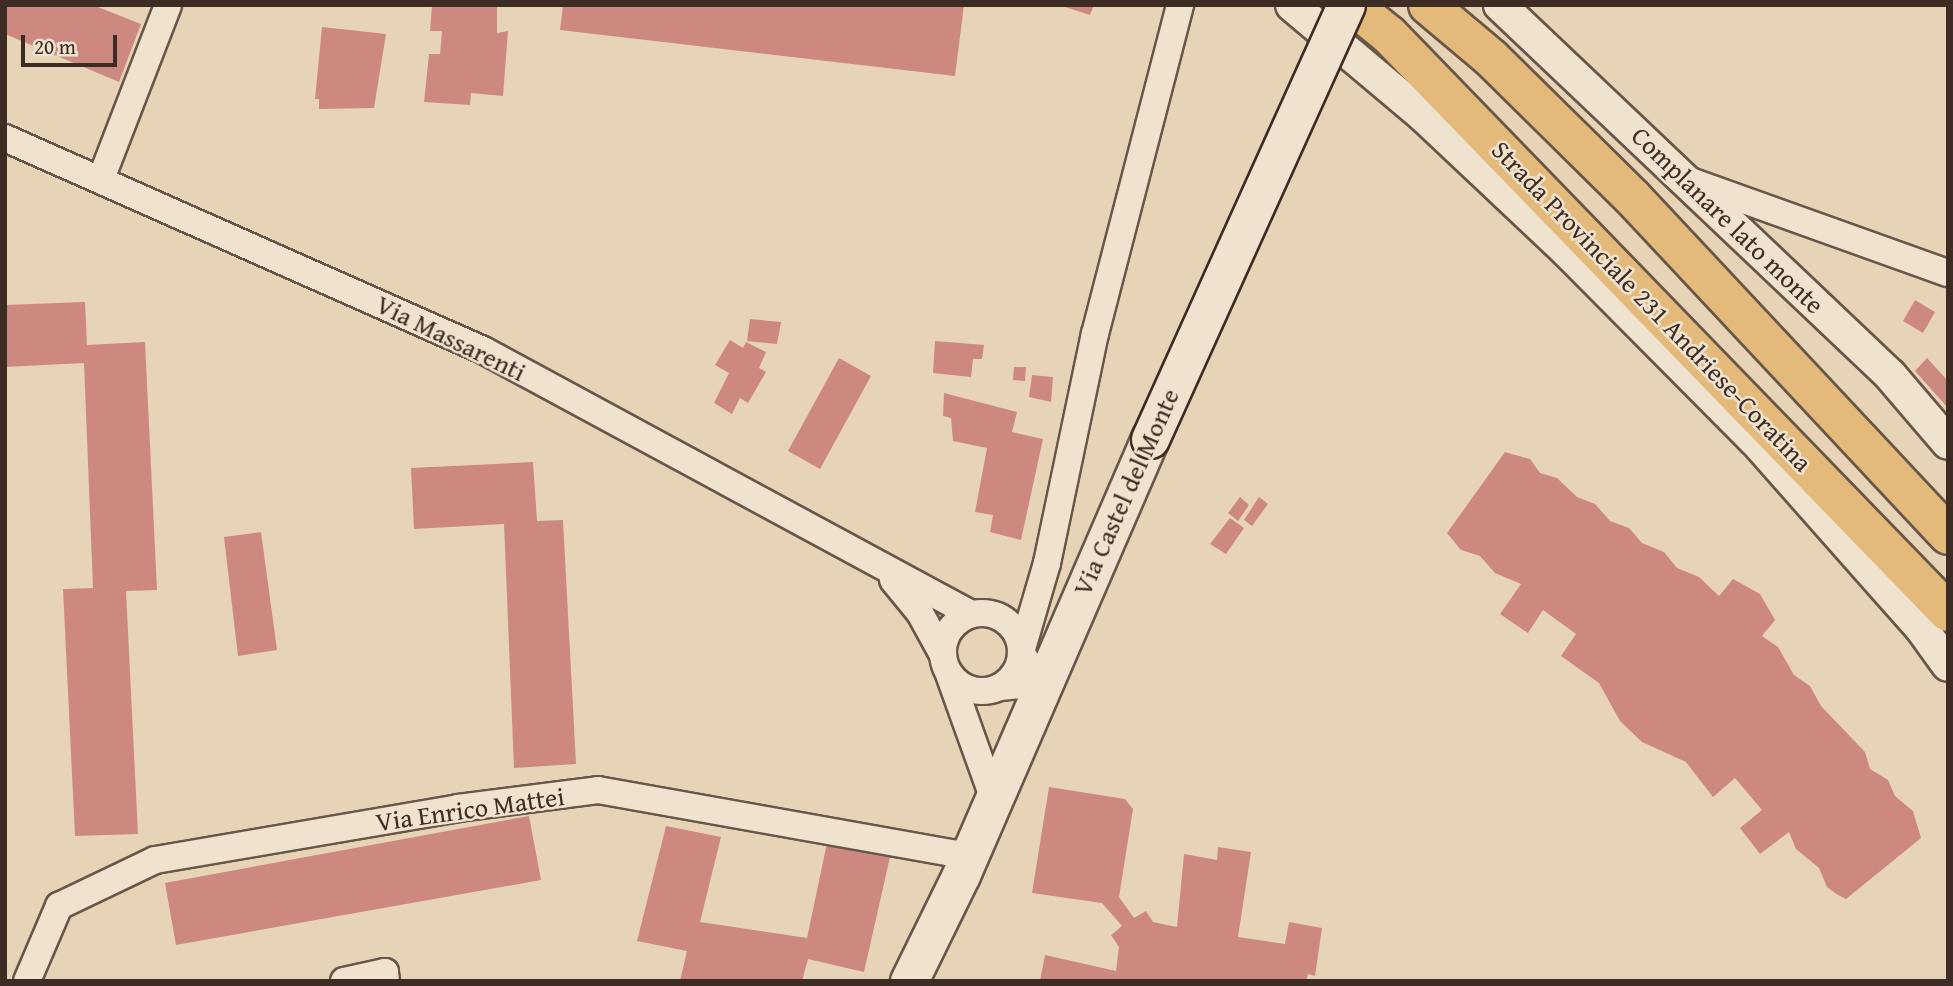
<!DOCTYPE html>
<html>
<head>
<meta charset="utf-8">
<style>
  body { margin:0 }
  #map { position:relative; width:1953px; height:986px; overflow:hidden; background:#e7d4b6; font-family:"Gentium Book Plus",serif }
  div>[style] { position:absolute }
  .building>* { inset:0; background:#cd897f }
  .roads { filter:drop-shadow(2px 0 #685648) drop-shadow(-2px 0 #685648) drop-shadow(0 2px #685648) drop-shadow(0 -2px #685648) }
  .minor>* { height:26px; margin:-13px; padding:0 13px; transform-origin:13px; border-radius:13px; background:#efe3d0 }
  .minor>.ring { margin:-13px; padding:0; box-sizing:content-box; background:none; border:26px solid #efe3d0; border-radius:50% }
  .tertiary>* { height:32px; margin:-16px; padding:0 16px; transform-origin:16px; border-radius:16px; background:#efe3d0 }
  .secondary>* { height:37px; margin:-18.5px; padding:0 18.5px; transform-origin:18.5px; border-radius:18.5px; background:#efe3d0 }
  .trunk>* { height:38px; margin:-19px; padding:0 19px; transform-origin:19px; border-radius:19px; background:#e4ba7b }
  .bridges { filter:drop-shadow(2px 0 #3d2c24) drop-shadow(-2px 0 #3d2c24) drop-shadow(0 2px #3d2c24) drop-shadow(0 -2px #3d2c24) }
  .secondary-bridge>* { height:37px; margin:-18.5px; padding:0 18.5px; transform-origin:18.5px; border-radius:18.5px; background:#efe3d0 }
  span { translate:-50% -50%; white-space:nowrap; text-align:center; line-height:1.15; -webkit-text-stroke:5px #efe3d0; paint-order:stroke }
  .street-label { font-size:26px; color:#3d2c24 }
  .frame { position:absolute; inset:0; border:7px solid #3d2c24; pointer-events:none }
  .scale { position:absolute; left:21px; top:35px; width:96px; height:32px; box-sizing:border-box; border:4px solid #3d2c24; border-top:0; padding-left:9px; font-size:21px; line-height:24px; white-space:nowrap; color:#3d2c24; -webkit-text-stroke:5px #efe3d0; paint-order:stroke }
</style>
</head>
<body>
<div id="map">
  <div class="building">
    <i style="clip-path:polygon(5px 5px,93px 5px,141px 24px,119px 82px,5px 34px)"></i>
    <i style="clip-path:polygon(432px 5px,497px 5px,497px 33px,508px 31px,503px 96px,471px 93px,470px 105px,424px 102px,429px 54px,440px 54px,442px 31px,430px 31px)"></i>
    <i style="clip-path:polygon(563px 5px,964px 5px,955px 76px,560px 30px)"></i>
    <i style="clip-path:polygon(1059px 5px,1094px 5px,1090px 15px)"></i>
    <i style="clip-path:polygon(322px 27px,386px 34px,374px 108px,319px 109px,319px 99px,315px 99px)"></i>
    <i style="clip-path:polygon(1915px 300px,1935px 312px,1923px 333px,1903px 321px)"></i>
    <i style="clip-path:polygon(85px 302px,87px 345px,145px 342px,157px 590px,126px 591px,138px 834px,75px 836px,63px 589px,93px 588px,84px 363px,5px 367px,5px 305px)"></i>
    <i style="clip-path:polygon(750px 319px,781px 322px,777px 344px,747px 341px)"></i>
    <i style="clip-path:polygon(730px 340px,743px 348px,746px 342px,766px 352px,759px 368px,766px 372px,748px 403px,740px 398px,732px 414px,714px 403px,729px 373px,715px 365px)"></i>
    <i style="clip-path:polygon(935px 341px,984px 345px,982px 359px,973px 359px,971px 377px,933px 373px)"></i>
    <i style="clip-path:polygon(839px 358px,871px 376px,820px 469px,788px 451px)"></i>
    <i style="clip-path:polygon(1927px 358px,1948px 381px,1948px 408px,1915px 371px)"></i>
    <i style="clip-path:polygon(1014px 367px,1026px 367px,1025px 381px,1013px 380px)"></i>
    <i style="clip-path:polygon(1032px 375px,1053px 377px,1051px 402px,1029px 397px)"></i>
    <i style="clip-path:polygon(944px 393px,1017px 412px,1012px 432px,1043px 439px,1021px 540px,990px 532px,993px 515px,975px 512px,987px 448px,953px 441px,951px 418px,943px 416px)"></i>
    <i style="clip-path:polygon(1505px 452px,1530px 459px,1540px 473px,1557px 478px,1577px 497px,1595px 504px,1610px 521px,1629px 528px,1642px 543px,1664px 552px,1677px 568px,1699px 577px,1719px 596px,1733px 579px,1760px 594px,1775px 620px,1762px 636px,1778px 647px,1794px 675px,1810px 686px,1821px 706px,1865px 752px,1870px 769px,1888px 780px,1895px 796px,1913px 811px,1921px 838px,1846px 899px,1838px 895px,1827px 887px,1819px 868px,1796px 849px,1789px 832px,1760px 854px,1740px 828px,1762px 810px,1735px 778px,1713px 797px,1686px 762px,1642px 742px,1620px 721px,1599px 683px,1561px 656px,1576px 634px,1543px 610px,1528px 633px,1500px 614px,1521px 584px,1495px 573px,1480px 556px,1461px 550px,1447px 533px)"></i>
    <i style="clip-path:polygon(533px 462px,537px 521px,563px 520px,576px 764px,514px 768px,504px 524px,414px 529px,411px 468px)"></i>
    <i style="clip-path:polygon(1240px 497px,1249px 505px,1238px 521px,1228px 513px)"></i>
    <i style="clip-path:polygon(1259px 497px,1268px 504px,1252px 526px,1244px 520px)"></i>
    <i style="clip-path:polygon(1230px 518px,1244px 528px,1226px 554px,1210px 544px)"></i>
    <i style="clip-path:polygon(261px 532px,277px 650px,238px 656px,224px 537px)"></i>
    <i style="clip-path:polygon(1049px 787px,1125px 799px,1133px 809px,1119px 897px,1134px 918px,1146px 911px,1153px 922px,1177px 927px,1184px 854px,1217px 860px,1218px 847px,1251px 852px,1238px 937px,1285px 944px,1289px 922px,1322px 928px,1315px 976px,1308px 974px,1306px 981px,1040px 981px,1045px 955px,1116px 971px,1119px 947px,1111px 935px,1122px 926px,1102px 903px,1032px 893px)"></i>
    <i style="clip-path:polygon(529px 816px,541px 880px,176px 945px,165px 883px)"></i>
    <i style="clip-path:polygon(666px 826px,721px 837px,700px 922px,807px 938px,827px 843px,890px 857px,864px 972px,808px 959px,802px 981px,680px 981px,687px 951px,637px 941px)"></i>
  </div>
  <div class="roads">
    <div class="minor">
      <i style="left:5px;top:138px;width:523px;rotate:23.92deg"></i>
      <i style="left:483px;top:350px;width:555px;rotate:28.41deg"></i>
      <i style="left:101px;top:179px;width:186px;rotate:-68.9deg"></i>
      <i style="left:1685px;top:179px;width:279px;rotate:19.7deg"></i>
      <i style="left:893px;top:580px;width:43px;rotate:50.7deg"></i>
      <i style="left:920px;top:613px;width:48px;rotate:61.3deg"></i>
      <i class="ring" style="left:943px;top:613px;width:52px;height:52px"></i>
      <i style="left:949px;top:674px;width:131px;rotate:70.3deg"></i>
      <i style="left:1000px;top:687px;width:41px;rotate:-5.6deg"></i>
      <i style="left:1041px;top:683px;width:37px;rotate:-123deg"></i>
      <i style="left:1021px;top:652px;width:93px;rotate:-73.7deg"></i>
      <i style="left:1047px;top:563px;width:234px;rotate:-78.2deg"></i>
      <i style="left:1095px;top:334px;width:340px;rotate:-75.5deg"></i>
      <i style="left:27px;top:981px;width:82px;rotate:-66.9deg"></i>
      <i style="left:59px;top:906px;width:106px;rotate:-25.6deg"></i>
      <i style="left:155px;top:860px;width:307px;rotate:-9.7deg"></i>
      <i style="left:458px;top:808px;width:141px;rotate:-7.3deg"></i>
      <i style="left:598px;top:790px;width:377px;rotate:10.1deg"></i>
      <i style="left:344px;top:981px;width:42px;rotate:-12.4deg"></i>
      <i style="left:385px;top:972px;width:9px;rotate:84deg"></i>
    </div>
    <div class="tertiary">
      <i style="left:1292px;top:5px;width:174px;rotate:40.1deg"></i>
      <i style="left:1425px;top:117px;width:194px;rotate:43.3deg"></i>
      <i style="left:1566px;top:250px;width:268px;rotate:45.2deg"></i>
      <i style="left:1755px;top:440px;width:252px;rotate:48.5deg"></i>
      <i style="left:1922px;top:629px;width:44px;rotate:54.2deg"></i>
      <i style="left:1500px;top:5px;width:538px;rotate:43.49deg"></i>
      <i style="left:1890px;top:375px;width:89px;rotate:49.5deg"></i>
    </div>
    <div class="secondary">
      <i style="left:909px;top:981px;width:118px;rotate:-63.9deg"></i>
      <i style="left:961px;top:875px;width:475px;rotate:-66.6deg"></i>
    </div>
    <div class="trunk">
      <i style="left:1352px;top:5px;width:48px;rotate:39deg"></i>
      <i style="left:1389px;top:35px;width:803px;rotate:45.91deg"></i>
      <i style="left:1428px;top:5px;width:82px;rotate:40.1deg"></i>
      <i style="left:1491px;top:58px;width:198px;rotate:44.6deg"></i>
      <i style="left:1632px;top:197px;width:463px;rotate:46.9deg"></i>
    </div>
  </div>
  <div class="bridges">
    <div class="secondary-bridge">
      <i style="left:1150px;top:439px;width:476px;rotate:-65.7deg"></i>
    </div>
  </div>
  <div class="street-label">
    <span style="left:1728px;top:220px;rotate:44deg">Complanare lato monte</span>
    <span style="left:1652px;top:306px;rotate:46deg">Strada Provinciale 231 Andriese-Coratina</span>
    <span style="left:451px;top:338px;rotate:26deg">Via Massarenti</span>
    <span style="left:1126px;top:492px;rotate:-66deg">Via Castel del Monte</span>
    <span style="left:470px;top:809px;rotate:-8deg">Via Enrico Mattei</span>
  </div>
  <div class="frame"></div>
  <div class="scale">20 m</div>
</div>
</body>
</html>
